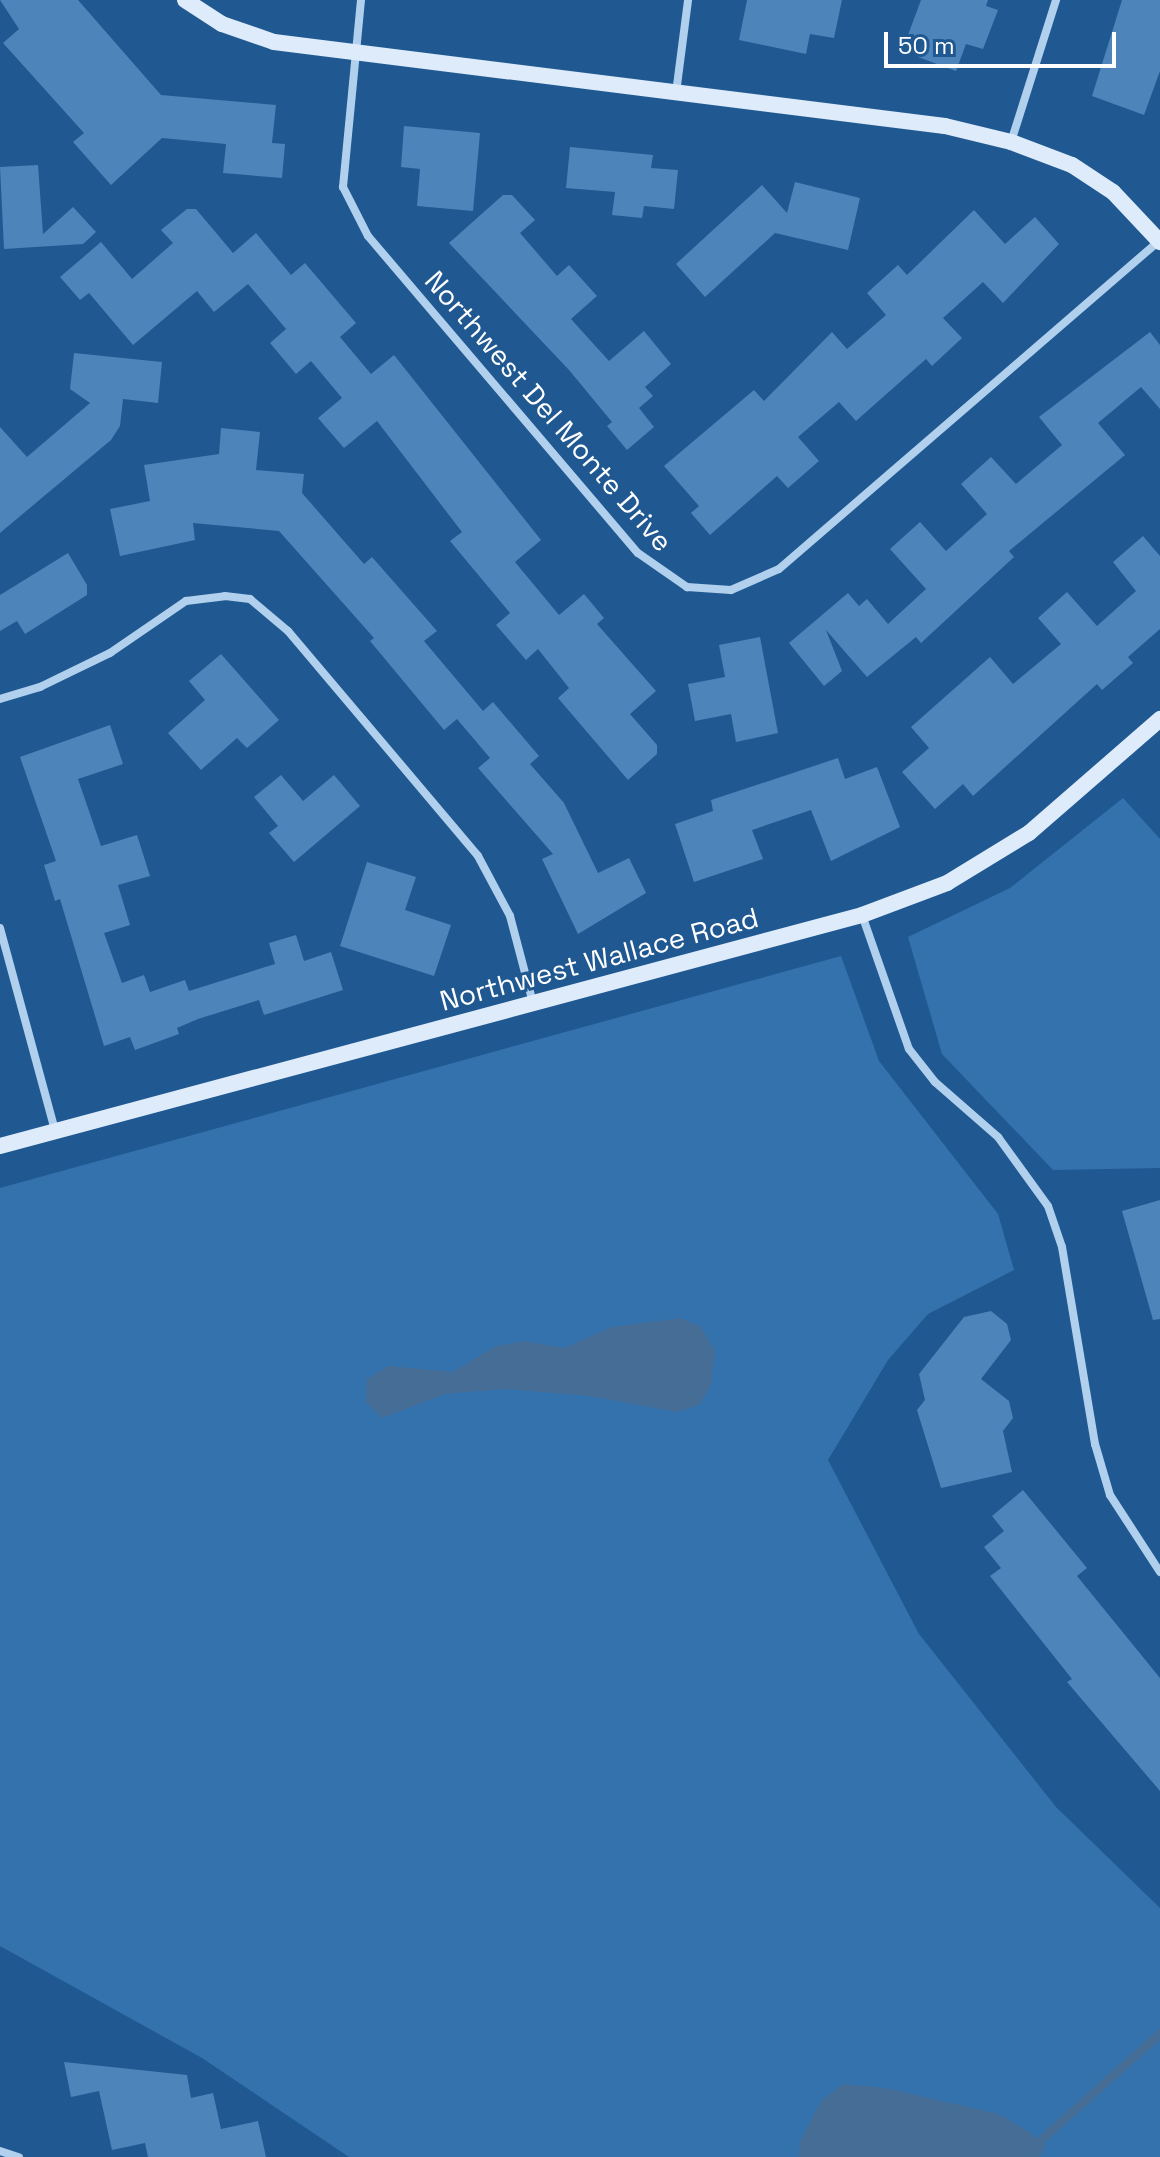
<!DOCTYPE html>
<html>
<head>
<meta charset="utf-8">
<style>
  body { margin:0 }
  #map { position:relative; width:1160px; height:2157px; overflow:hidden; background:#205891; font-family:"Space Grotesk",sans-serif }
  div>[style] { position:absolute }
  .green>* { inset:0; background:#3472ae }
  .water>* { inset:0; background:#456d95 }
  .stream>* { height:9px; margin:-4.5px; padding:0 4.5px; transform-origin:4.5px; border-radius:4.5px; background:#456d95 }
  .building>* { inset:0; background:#4d84b9 }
  .street>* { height:8px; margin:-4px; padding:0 4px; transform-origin:4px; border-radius:4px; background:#b1d0ed }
  .secondary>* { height:16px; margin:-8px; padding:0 8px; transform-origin:8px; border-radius:8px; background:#ddebfa }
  span { translate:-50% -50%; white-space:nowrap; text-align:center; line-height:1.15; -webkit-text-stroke:6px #205891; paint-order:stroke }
  .street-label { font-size:28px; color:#fff }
  .scale { position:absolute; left:884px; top:32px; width:232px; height:36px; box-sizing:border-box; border:4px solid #fff; border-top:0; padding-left:10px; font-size:24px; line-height:28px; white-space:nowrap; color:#fff; -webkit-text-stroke:6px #205891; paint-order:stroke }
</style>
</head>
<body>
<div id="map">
  <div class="green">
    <i style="clip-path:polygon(1123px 798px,1160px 839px,1160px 1168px,1053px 1170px,942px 1054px,908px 937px,1010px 888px)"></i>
    <i style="clip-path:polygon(841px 956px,879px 1061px,998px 1214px,1014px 1270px,928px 1314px,888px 1360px,828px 1460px,919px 1634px,1056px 1807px,1160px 1908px,1160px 2157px,349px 2157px,202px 2058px,0 1946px,0 1188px)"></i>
  </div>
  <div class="water">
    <i style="clip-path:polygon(681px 1318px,701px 1327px,715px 1351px,711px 1385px,699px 1405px,677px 1412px,590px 1396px,504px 1389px,445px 1394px,382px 1418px,366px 1402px,367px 1379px,389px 1366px,453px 1372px,496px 1346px,525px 1341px,564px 1348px,612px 1327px)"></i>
    <i style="clip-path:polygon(843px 2084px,885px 2088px,999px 2114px,1032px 2134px,1044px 2150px,1039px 2157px,799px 2157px,800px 2141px,821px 2101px)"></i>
  </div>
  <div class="stream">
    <i style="left:1040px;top:2145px;width:12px;rotate:156deg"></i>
    <i style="left:1029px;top:2150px;width:176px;rotate:-41.8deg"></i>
  </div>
  <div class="building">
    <i style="clip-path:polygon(0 0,78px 0,161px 95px,276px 105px,272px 143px,285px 144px,282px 178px,223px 173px,226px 144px,162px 138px,111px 185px,73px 142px,84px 133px,3px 43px,19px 29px)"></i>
    <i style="clip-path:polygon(747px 0,842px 0,834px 38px,810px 34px,806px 54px,739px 40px)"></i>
    <i style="clip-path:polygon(921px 0,988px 0,986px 6px,998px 10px,983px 49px,966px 44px,956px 71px,918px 57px,924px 40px,908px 35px)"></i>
    <i style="clip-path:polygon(1122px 0,1160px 0,1160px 71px,1144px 115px,1092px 96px)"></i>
    <i style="clip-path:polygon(404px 126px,480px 133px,473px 211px,417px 206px,420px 169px,401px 167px)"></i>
    <i style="clip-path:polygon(570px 147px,653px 155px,651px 168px,678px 170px,674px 209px,644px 206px,642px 218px,612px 215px,615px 192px,566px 188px)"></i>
    <i style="clip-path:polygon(38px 165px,43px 234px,73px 207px,96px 232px,83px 244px,4px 249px,0 167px)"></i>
    <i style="clip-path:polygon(795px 182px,860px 198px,848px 250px,775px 233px,705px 297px,676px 264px,762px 185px,787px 213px)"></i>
    <i style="clip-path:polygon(503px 195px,512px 195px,535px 220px,520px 233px,557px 276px,569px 265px,597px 296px,571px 319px,609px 361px,644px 331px,671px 364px,645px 387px,653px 396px,639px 408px,654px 427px,627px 450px,607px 426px,612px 422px,569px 370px,449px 243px)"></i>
    <i style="clip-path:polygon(187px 209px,196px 209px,233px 253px,256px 233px,291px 275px,305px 263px,356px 323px,340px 337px,371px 374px,394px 355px,541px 540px,515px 562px,559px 615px,584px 594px,604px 618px,597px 624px,656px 691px,630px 714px,657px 745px,657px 754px,628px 780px,558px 698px,569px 688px,538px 649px,526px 660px,496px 625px,510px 613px,450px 541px,462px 532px,377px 421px,344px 448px,318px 418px,342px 398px,311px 361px,296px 374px,270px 343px,286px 329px,248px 284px,214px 312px,197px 291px,133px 345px,89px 293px,80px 300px,60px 277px,101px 242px,132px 279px,173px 243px,161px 230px)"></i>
    <i style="clip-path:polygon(974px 210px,1005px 244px,1035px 217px,1059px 244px,1003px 303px,983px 282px,943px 318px,962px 338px,932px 366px,926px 359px,856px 421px,839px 402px,798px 437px,819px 461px,788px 488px,777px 476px,710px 535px,691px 513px,699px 506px,664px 466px,754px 390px,764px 401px,832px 332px,847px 349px,886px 315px,867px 293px,898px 265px,907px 275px)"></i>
    <i style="clip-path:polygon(1150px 332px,1160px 345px,1160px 409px,1141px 387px,1098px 423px,1125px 455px,1009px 551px,1014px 557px,921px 643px,916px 637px,867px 677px,826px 630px,842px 671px,824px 686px,789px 643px,848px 593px,859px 606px,867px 599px,888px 624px,926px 589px,890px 549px,920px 522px,946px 551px,987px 514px,961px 484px,991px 457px,1016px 484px,1062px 445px,1039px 417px)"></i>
    <i style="clip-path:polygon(74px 353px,162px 362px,158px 403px,123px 399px,120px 426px,111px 440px,0 533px,0 427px,27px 457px,90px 403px,70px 389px)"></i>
    <i style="clip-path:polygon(221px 428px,260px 432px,256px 470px,304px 474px,302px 493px,364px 564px,372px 557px,437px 631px,424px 641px,483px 711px,493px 702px,539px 756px,530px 764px,564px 803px,598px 873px,629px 858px,646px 893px,578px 934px,542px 859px,553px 854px,478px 768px,490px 758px,457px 719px,444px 730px,370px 641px,374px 638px,279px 531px,193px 523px,195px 540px,120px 556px,110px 509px,150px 501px,144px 465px,219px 454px)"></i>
    <i style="clip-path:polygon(1143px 536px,1160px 556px,1160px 629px,1128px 657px,1133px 663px,1102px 690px,1097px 684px,973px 796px,963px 784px,935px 809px,902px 772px,929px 748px,911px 727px,990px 657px,1013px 684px,1061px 644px,1038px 618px,1067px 592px,1097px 626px,1136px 591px,1113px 562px)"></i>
    <i style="clip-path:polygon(68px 553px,87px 585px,87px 595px,25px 634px,17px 621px,0 631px,0 595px)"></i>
    <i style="clip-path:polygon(760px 637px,778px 733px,736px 742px,731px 714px,695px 721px,688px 684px,725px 677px,719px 645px)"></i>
    <i style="clip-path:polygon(221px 654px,279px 720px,247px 748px,237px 738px,201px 770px,168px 733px,205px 700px,189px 681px)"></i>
    <i style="clip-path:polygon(110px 725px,123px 764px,78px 779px,101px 846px,137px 835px,150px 876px,118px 885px,130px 925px,104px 933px,122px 983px,144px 975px,150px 992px,185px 980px,189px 991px,275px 964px,269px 943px,296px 935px,304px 961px,331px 952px,343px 990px,264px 1015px,259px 1000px,198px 1019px,177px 1028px,179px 1034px,135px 1050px,130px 1037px,104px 1046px,60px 899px,55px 901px,44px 865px,56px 861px,20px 757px)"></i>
    <i style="clip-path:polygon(838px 758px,845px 779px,877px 767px,900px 827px,831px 861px,811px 810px,752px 830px,763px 859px,694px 882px,675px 824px,713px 811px,711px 800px)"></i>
    <i style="clip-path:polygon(281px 775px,303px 801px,334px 775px,360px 806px,294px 862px,269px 833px,278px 826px,254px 797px)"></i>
    <i style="clip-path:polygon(367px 862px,416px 877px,405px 910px,451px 925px,434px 976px,340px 946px)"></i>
    <i style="clip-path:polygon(1160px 1200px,1160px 1319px,1153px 1320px,1122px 1211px)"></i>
    <i style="clip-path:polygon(991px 1311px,1007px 1324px,1011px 1340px,981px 1379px,1009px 1401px,1013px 1418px,1003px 1431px,1012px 1472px,941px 1488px,917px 1410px,925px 1400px,919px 1374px,964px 1317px)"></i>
    <i style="clip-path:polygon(1023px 1490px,1087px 1568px,1077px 1576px,1160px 1678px,1160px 1791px,1067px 1682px,1072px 1679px,990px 1576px,1001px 1568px,984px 1547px,1004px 1531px,992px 1516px)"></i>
    <i style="clip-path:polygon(64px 2062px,187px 2075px,191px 2098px,213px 2093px,221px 2129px,258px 2121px,266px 2157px,148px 2157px,145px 2143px,112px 2150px,99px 2091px,71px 2097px)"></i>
  </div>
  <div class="street">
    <i style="left:361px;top:0;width:188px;rotate:95.5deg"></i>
    <i style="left:343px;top:187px;width:55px;rotate:63deg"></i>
    <i style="left:368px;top:236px;width:416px;rotate:49.6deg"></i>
    <i style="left:638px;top:553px;width:60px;rotate:34.8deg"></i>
    <i style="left:687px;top:587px;width:44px;rotate:3.9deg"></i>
    <i style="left:731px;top:590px;width:52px;rotate:-23.6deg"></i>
    <i style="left:779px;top:569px;width:502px;rotate:-40.8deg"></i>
    <i style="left:676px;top:93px;width:94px;rotate:-82.6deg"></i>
    <i style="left:1011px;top:142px;width:149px;rotate:-72.4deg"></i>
    <i style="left:0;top:699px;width:42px;rotate:-16.7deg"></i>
    <i style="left:40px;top:687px;width:78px;rotate:-25.9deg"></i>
    <i style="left:110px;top:653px;width:92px;rotate:-34.4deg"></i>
    <i style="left:186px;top:601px;width:39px;rotate:-7deg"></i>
    <i style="left:225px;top:596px;width:25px;rotate:7deg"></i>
    <i style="left:250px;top:599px;width:50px;rotate:40.1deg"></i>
    <i style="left:288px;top:631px;width:294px;rotate:49.8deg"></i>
    <i style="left:478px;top:856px;width:68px;rotate:61.9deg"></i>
    <i style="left:510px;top:916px;width:90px;rotate:75.2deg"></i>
    <i style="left:862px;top:915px;width:142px;rotate:70.7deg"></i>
    <i style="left:909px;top:1049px;width:42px;rotate:51.8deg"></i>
    <i style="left:935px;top:1082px;width:84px;rotate:41.1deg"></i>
    <i style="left:998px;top:1137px;width:85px;rotate:54.1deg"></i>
    <i style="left:1048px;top:1206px;width:43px;rotate:71.1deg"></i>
    <i style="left:1062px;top:1247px;width:200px;rotate:80.5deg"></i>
    <i style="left:1095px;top:1444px;width:53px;rotate:73.6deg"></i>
    <i style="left:1110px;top:1495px;width:92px;rotate:57deg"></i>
    <i style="left:0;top:928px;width:210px;rotate:74.8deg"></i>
    <i style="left:0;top:2151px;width:20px;rotate:18deg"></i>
  </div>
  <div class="secondary">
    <i style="left:185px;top:0;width:44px;rotate:33deg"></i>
    <i style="left:222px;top:24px;width:55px;rotate:19.1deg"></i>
    <i style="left:274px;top:42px;width:676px;rotate:7.14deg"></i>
    <i style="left:945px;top:126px;width:68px;rotate:13.6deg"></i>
    <i style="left:1011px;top:142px;width:65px;rotate:20.7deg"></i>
    <i style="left:1072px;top:165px;width:49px;rotate:33.4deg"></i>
    <i style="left:1113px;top:192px;width:69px;rotate:46.8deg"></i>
    <i style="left:0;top:1146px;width:892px;rotate:-15deg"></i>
    <i style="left:862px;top:915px;width:91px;rotate:-20.6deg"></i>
    <i style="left:947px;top:883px;width:96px;rotate:-31.4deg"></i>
    <i style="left:1029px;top:833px;width:174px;rotate:-41deg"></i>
  </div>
  <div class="street-label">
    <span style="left:549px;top:411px;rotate:49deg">Northwest Del Monte Drive</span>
    <span style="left:599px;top:959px;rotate:-15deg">Northwest Wallace Road</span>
  </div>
  <div class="scale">50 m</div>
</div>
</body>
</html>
